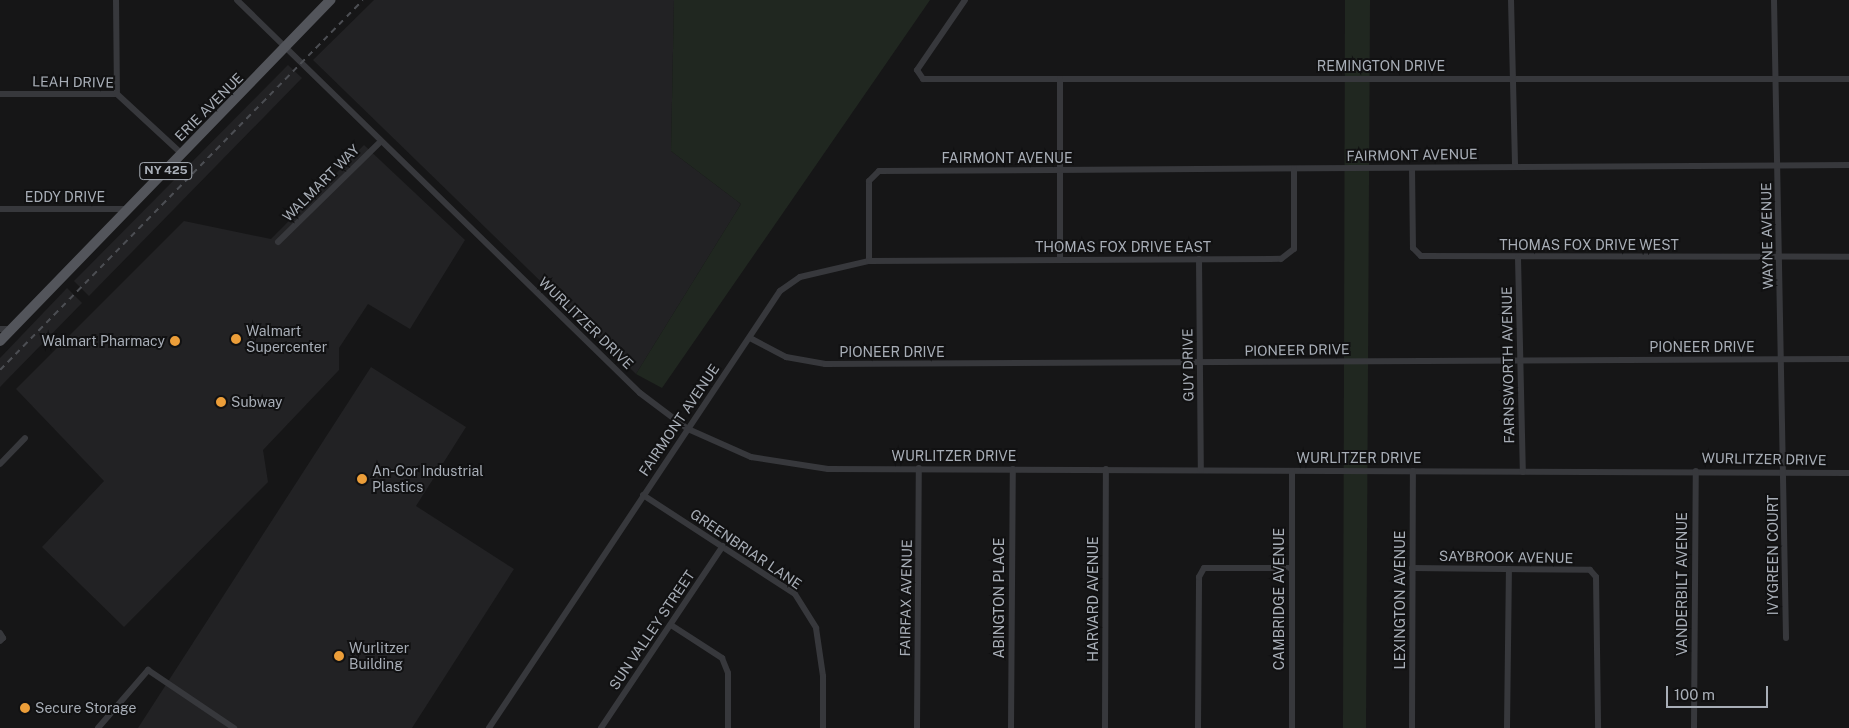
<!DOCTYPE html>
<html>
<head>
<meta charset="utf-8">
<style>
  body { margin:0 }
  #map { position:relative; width:1849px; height:728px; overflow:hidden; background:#161617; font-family:"Public Sans",sans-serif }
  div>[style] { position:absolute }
  .built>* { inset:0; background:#222224 }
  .green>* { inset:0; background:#202720 }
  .street>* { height:6px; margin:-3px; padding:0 3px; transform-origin:3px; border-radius:3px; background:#37383c }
  .primary>* { height:10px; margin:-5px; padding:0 5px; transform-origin:5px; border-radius:5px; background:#53555b }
  .rail>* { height:2px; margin-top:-1px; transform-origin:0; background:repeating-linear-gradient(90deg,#4c4e53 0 6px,transparent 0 11px) }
  .dots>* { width:14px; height:14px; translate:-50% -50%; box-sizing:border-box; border:2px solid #111112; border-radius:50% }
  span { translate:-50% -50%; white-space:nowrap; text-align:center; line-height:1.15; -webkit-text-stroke:4px #111112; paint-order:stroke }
  .shield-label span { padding:1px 4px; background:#111112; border:1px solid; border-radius:4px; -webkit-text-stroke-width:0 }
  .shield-label { font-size:12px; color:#a8aeb7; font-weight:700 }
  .street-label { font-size:14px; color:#a8aeb7 }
  .poi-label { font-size:14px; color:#a8aeb7 }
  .left { translate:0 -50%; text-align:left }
  .right { translate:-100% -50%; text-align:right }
  .scale { position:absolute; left:1666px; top:686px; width:102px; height:22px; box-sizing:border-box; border:2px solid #a8aeb7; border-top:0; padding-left:6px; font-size:15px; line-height:18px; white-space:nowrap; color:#a8aeb7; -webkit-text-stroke:4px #111112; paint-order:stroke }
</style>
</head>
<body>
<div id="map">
  <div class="built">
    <i style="clip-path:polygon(374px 0,674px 0,671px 151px,741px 204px,636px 374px,313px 60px)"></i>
    <i style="clip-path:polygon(288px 65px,302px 78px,89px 296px,74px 281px)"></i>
    <i style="clip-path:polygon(364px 145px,465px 240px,410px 329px,368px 304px,339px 348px,339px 370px,263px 450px,268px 482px,124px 627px,42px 547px,104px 481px,16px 389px,184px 221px,271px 239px)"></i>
    <i style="clip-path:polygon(67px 288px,82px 303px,0 387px,0 358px)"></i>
    <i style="clip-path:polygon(371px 367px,466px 427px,416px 506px,514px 569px,412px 728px,138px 728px)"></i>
  </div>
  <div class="green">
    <i style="clip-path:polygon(674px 0,930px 0,662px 388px,636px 374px,741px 204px,671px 151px)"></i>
    <i style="clip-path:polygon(1345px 0,1370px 0,1366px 728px,1343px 728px)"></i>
  </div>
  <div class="street">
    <i style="left:116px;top:0;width:94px;rotate:89.4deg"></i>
    <i style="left:237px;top:0;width:563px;rotate:44.28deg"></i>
    <i style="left:640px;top:393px;width:60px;rotate:36.9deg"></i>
    <i style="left:688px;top:429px;width:69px;rotate:24deg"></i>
    <i style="left:751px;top:457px;width:78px;rotate:8.9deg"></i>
    <i style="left:828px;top:469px;width:1021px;rotate:0.22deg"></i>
    <i style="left:965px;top:0;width:85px;rotate:124.4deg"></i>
    <i style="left:917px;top:70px;width:11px;rotate:56deg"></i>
    <i style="left:923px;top:79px;width:926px"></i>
    <i style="left:1511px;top:0;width:167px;rotate:88.6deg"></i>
    <i style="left:1774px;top:0;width:638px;rotate:88.92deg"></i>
    <i style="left:1060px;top:79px;width:180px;rotate:90deg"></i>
    <i style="left:0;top:94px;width:117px"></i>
    <i style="left:117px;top:94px;width:88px;rotate:42.7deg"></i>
    <i style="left:1412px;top:168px;width:80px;rotate:89.3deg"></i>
    <i style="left:1413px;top:248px;width:11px;rotate:45deg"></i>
    <i style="left:1421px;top:256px;width:428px;rotate:0.1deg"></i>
    <i style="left:0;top:209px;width:128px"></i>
    <i style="left:278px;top:242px;width:144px;rotate:-44.4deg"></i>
    <i style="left:1518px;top:258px;width:214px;rotate:88.7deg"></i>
    <i style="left:1199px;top:259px;width:211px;rotate:89.5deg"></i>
    <i style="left:869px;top:261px;width:80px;rotate:-90deg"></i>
    <i style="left:869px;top:181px;width:14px;rotate:-45deg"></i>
    <i style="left:879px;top:171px;width:970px;rotate:-0.35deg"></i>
    <i style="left:0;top:329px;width:12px"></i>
    <i style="left:750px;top:338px;width:41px;rotate:27.8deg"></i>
    <i style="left:786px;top:357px;width:40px;rotate:10deg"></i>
    <i style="left:825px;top:364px;width:1024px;rotate:-0.28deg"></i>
    <i style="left:0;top:464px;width:36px;rotate:-46deg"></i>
    <i style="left:643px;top:495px;width:181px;rotate:33.1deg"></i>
    <i style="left:795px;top:594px;width:40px;rotate:58deg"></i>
    <i style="left:816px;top:628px;width:49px;rotate:81.7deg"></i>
    <i style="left:823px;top:676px;width:52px;rotate:90deg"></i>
    <i style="left:1412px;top:568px;width:178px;rotate:0.6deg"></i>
    <i style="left:1590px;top:570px;width:9px;rotate:49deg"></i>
    <i style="left:1596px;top:577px;width:151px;rotate:89.2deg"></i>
    <i style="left:671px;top:625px;width:61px;rotate:32.9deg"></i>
    <i style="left:722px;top:658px;width:16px;rotate:68deg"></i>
    <i style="left:728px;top:673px;width:55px;rotate:90deg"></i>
    <i style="left:0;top:633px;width:6px;rotate:59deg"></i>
    <i style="left:3px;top:638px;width:4px;rotate:135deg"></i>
    <i style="left:98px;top:728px;width:77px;rotate:-49.2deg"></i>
    <i style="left:148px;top:670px;width:104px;rotate:34deg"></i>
    <i style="left:489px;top:728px;width:525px;rotate:-56.34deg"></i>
    <i style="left:780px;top:291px;width:24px;rotate:-35deg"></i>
    <i style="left:800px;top:277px;width:71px;rotate:-13.1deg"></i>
    <i style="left:869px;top:261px;width:412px;rotate:-0.3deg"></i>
    <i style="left:1281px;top:259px;width:16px;rotate:-38deg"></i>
    <i style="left:1294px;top:249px;width:80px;rotate:-90deg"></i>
    <i style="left:601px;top:728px;width:219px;rotate:-56.2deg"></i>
    <i style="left:917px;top:728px;width:260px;rotate:-89.6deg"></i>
    <i style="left:1011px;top:728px;width:259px;rotate:-89.6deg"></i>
    <i style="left:1105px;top:728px;width:259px;rotate:-89.8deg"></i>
    <i style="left:1198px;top:728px;width:151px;rotate:-89.6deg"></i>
    <i style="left:1199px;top:577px;width:10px;rotate:-61deg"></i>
    <i style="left:1204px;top:568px;width:88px"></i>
    <i style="left:1292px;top:728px;width:257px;rotate:-90deg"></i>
    <i style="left:1412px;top:728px;width:257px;rotate:-89.8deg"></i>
    <i style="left:1507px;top:728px;width:159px;rotate:-89.3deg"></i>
    <i style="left:1694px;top:728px;width:257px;rotate:-89.6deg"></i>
  </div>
  <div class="primary">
    <i style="left:0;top:341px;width:475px;rotate:-45.9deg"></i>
  </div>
  <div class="rail">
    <i style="left:0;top:370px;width:518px;rotate:-45.55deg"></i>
  </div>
  <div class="dots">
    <i style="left:236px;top:339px;background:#ec9e39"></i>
    <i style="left:175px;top:341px;background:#ec9e39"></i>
    <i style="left:221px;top:402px;background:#ec9e39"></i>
    <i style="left:362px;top:479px;background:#ec9e39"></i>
    <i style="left:339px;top:656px;background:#ec9e39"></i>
    <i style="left:25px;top:708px;background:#ec9e39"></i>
  </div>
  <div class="shield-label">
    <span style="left:166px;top:171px">NY 425</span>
  </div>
  <div class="street-label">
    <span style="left:1381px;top:66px">REMINGTON DRIVE</span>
    <span style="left:73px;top:82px;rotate:1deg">LEAH DRIVE</span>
    <span style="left:209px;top:107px;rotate:-45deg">ERIE AVENUE</span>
    <span style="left:1412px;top:155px;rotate:-1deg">FAIRMONT AVENUE</span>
    <span style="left:1007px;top:158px">FAIRMONT AVENUE</span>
    <span style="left:321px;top:183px;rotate:-45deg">WALMART WAY</span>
    <span style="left:65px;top:197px">EDDY DRIVE</span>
    <span style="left:1767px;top:236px;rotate:-91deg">WAYNE AVENUE</span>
    <span style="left:1589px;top:245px">THOMAS FOX DRIVE WEST</span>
    <span style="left:1123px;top:247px">THOMAS FOX DRIVE EAST</span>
    <span style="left:586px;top:323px;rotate:44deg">WURLITZER DRIVE</span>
    <span style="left:1702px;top:347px">PIONEER DRIVE</span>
    <span style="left:1297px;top:350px;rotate:-1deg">PIONEER DRIVE</span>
    <span style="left:892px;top:352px">PIONEER DRIVE</span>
    <span style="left:1188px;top:365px;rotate:-91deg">GUY DRIVE</span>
    <span style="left:1508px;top:365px;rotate:-91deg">FARNSWORTH AVENUE</span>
    <span style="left:679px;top:420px;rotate:-56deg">FAIRMONT AVENUE</span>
    <span style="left:954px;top:456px">WURLITZER DRIVE</span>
    <span style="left:1359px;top:458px">WURLITZER DRIVE</span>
    <span style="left:1764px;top:459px;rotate:1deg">WURLITZER DRIVE</span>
    <span style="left:746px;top:549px;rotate:34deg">GREENBRIAR LANE</span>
    <span style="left:1773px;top:555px;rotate:-90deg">IVYGREEN COURT</span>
    <span style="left:1506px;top:557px;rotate:1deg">SAYBROOK AVENUE</span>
    <span style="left:1682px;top:584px;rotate:-90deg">VANDERBILT AVENUE</span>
    <span style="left:906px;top:598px;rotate:-89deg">FAIRFAX AVENUE</span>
    <span style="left:999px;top:598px;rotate:-90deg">ABINGTON PLACE</span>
    <span style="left:1093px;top:599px;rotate:-90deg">HARVARD AVENUE</span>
    <span style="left:1279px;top:599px;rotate:-90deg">CAMBRIDGE AVENUE</span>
    <span style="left:1400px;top:600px;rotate:-90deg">LEXINGTON AVENUE</span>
    <span style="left:652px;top:630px;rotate:-56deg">SUN VALLEY STREET</span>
  </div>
  <div class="poi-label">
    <span class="left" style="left:246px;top:339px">Walmart<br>Supercenter</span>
    <span class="right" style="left:165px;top:341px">Walmart Pharmacy</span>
    <span class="left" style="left:231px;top:402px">Subway</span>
    <span class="left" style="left:372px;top:479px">An-Cor Industrial<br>Plastics</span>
    <span class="left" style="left:349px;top:656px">Wurlitzer<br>Building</span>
    <span class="left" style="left:35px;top:708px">Secure Storage</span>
  </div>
  <div class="scale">100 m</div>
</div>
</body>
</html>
